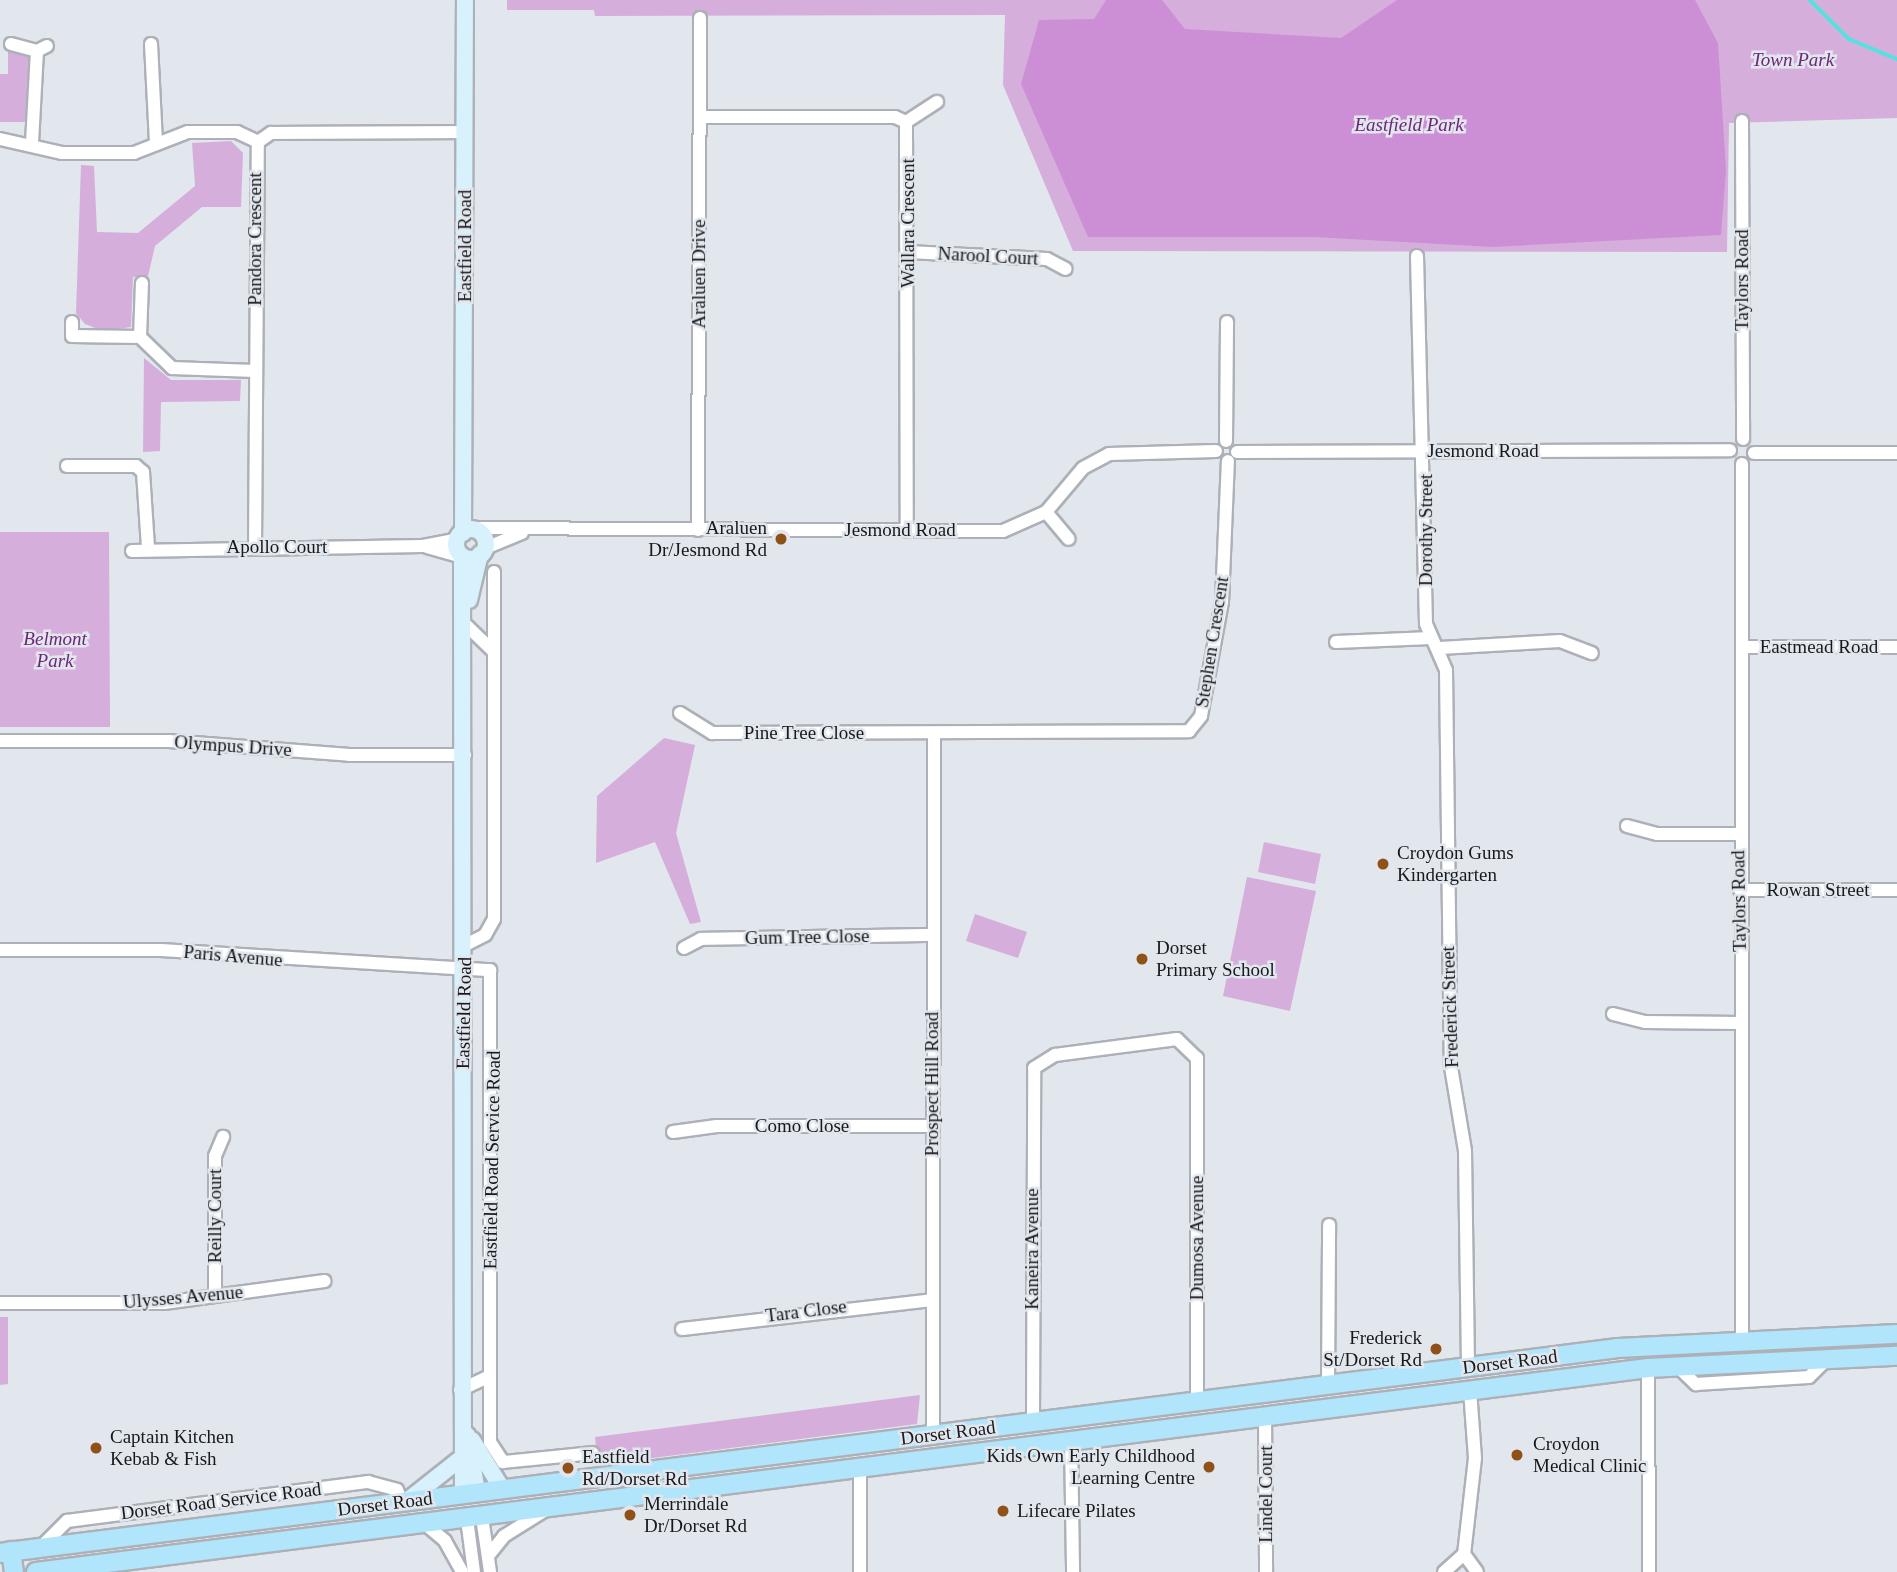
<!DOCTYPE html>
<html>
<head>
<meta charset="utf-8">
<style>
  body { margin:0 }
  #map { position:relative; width:1897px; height:1572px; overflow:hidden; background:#e2e6ed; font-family:"Times New Roman",serif }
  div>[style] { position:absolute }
  .green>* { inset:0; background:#d6aedc }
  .forest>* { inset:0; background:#cc8fd5 }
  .stream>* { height:3.5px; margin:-1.75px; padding:0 1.75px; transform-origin:1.75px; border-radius:1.75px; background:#54e2e0 }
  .roads { filter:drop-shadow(2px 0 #adb1b7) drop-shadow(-2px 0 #adb1b7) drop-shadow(0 2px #adb1b7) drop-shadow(0 -2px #adb1b7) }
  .minor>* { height:12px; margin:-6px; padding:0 6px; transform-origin:6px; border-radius:6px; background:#fff }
  .secondary>* { height:16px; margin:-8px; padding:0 8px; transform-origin:8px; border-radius:8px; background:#d7f2fd }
  .secondary>.ring { margin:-8px; padding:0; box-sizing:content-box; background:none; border:16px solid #d7f2fd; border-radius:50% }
  .primary>* { height:18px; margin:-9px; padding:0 9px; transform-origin:9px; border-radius:9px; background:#b0e5fb }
  .dots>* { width:19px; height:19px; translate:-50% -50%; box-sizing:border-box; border:4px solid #e2e6ed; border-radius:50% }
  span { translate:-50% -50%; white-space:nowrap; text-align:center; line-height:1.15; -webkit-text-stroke:5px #e2e6ed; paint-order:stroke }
  .park-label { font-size:19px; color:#6e257a; font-style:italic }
  .street-label { font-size:19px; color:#17191b }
  .poi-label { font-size:19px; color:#17191b }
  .right { translate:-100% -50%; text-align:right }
  .left { translate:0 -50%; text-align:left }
</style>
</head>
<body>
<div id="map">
  <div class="green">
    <i style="clip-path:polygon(507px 0,1897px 0,1897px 118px,1729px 123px,1727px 252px,1073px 251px,1003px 85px,1005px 15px,595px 16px,594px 10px,507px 10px)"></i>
    <i style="clip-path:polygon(8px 50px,24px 50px,31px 58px,30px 122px,0 122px,0 74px,8px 74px)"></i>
    <i style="clip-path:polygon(231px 141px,243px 153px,241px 207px,202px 207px,155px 246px,148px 276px,133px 277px,131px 327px,103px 331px,85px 324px,76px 313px,81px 165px,94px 166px,97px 232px,138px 233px,195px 186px,192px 143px)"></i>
    <i style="clip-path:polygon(144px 358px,171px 380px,241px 380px,240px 401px,161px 402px,160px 451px,143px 452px)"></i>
    <i style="clip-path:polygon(0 532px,109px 532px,110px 727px,0 727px)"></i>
    <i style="clip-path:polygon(664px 738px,695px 745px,676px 833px,701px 922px,690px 924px,655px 842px,596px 863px,597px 796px)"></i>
    <i style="clip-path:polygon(1264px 842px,1321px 854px,1315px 884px,1258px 872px)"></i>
    <i style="clip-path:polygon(1247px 877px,1316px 891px,1290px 1011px,1223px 996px)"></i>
    <i style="clip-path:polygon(975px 914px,1027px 932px,1018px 958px,966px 941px)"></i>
    <i style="clip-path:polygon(0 1317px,8px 1317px,8px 1384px,0 1385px)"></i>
    <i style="clip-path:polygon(920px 1395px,917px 1424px,598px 1465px,595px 1437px)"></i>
  </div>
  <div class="forest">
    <i style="clip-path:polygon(1106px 0,1162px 0,1185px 29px,1341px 38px,1397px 0,1695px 0,1718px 43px,1726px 170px,1721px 235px,1493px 247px,1314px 237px,1088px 237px,1021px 84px,1039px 20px,1094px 19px)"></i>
  </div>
  <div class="stream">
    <i style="left:1810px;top:0;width:55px;rotate:45deg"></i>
    <i style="left:1849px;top:39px;width:52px;rotate:22.6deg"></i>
  </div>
  <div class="roads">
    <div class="minor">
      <i style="left:11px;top:44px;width:27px;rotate:15deg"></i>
      <i style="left:37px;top:51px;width:11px;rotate:-27deg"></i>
      <i style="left:151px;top:44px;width:100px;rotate:87.1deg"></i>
      <i style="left:700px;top:117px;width:195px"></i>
      <i style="left:895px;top:117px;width:12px;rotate:24deg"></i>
      <i style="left:906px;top:122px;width:409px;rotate:89.9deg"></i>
      <i style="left:1742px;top:121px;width:318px;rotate:89.8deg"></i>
      <i style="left:906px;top:122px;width:37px;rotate:-33deg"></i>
      <i style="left:0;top:139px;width:64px;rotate:12.7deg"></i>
      <i style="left:62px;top:153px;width:72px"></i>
      <i style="left:134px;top:153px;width:58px;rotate:-21.3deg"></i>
      <i style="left:188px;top:132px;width:49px"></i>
      <i style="left:237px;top:132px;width:23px;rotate:25deg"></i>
      <i style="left:32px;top:143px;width:92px;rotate:-86.9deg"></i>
      <i style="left:908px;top:252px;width:139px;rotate:2.9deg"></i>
      <i style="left:1047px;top:259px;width:21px;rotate:28deg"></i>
      <i style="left:1417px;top:256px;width:368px;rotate:88.6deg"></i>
      <i style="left:1426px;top:624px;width:50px;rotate:66.5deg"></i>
      <i style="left:1446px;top:670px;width:397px;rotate:89.3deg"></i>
      <i style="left:1451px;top:1067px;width:85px;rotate:80.5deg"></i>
      <i style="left:1465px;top:1151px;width:216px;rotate:89.2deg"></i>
      <i style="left:72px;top:322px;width:14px;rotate:90deg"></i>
      <i style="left:72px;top:336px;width:68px;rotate:0.8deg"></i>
      <i style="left:140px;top:337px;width:45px;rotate:44.1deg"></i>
      <i style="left:172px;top:368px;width:83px;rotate:2.1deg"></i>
      <i style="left:140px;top:337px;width:54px;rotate:-87.9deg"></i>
      <i style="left:1226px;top:441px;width:119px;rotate:-89.5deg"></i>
      <i style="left:1237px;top:452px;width:493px;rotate:-0.2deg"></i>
      <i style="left:1754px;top:453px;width:143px"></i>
      <i style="left:1742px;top:464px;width:874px;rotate:90deg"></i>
      <i style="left:67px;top:466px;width:69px"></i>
      <i style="left:136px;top:466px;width:9px;rotate:41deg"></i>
      <i style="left:143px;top:472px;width:75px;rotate:86.2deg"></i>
      <i style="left:1046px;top:512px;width:35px;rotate:50deg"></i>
      <i style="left:480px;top:528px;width:523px;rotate:0.33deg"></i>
      <i style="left:1003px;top:531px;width:47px;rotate:-23.8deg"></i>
      <i style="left:1046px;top:512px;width:57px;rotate:-49.9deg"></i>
      <i style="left:1083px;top:468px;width:30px;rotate:-28deg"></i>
      <i style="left:1109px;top:454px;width:107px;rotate:-1.6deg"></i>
      <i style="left:698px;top:530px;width:512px;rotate:-89.78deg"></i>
      <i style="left:255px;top:547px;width:405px;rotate:-89.6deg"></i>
      <i style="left:258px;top:142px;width:16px;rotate:-35deg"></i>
      <i style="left:271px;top:133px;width:194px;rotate:-0.3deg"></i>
      <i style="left:427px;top:547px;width:33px;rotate:16deg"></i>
      <i style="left:483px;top:549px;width:42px;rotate:-22.3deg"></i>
      <i style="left:132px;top:551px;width:291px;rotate:-1deg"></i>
      <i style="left:423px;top:546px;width:36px;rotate:-11deg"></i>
      <i style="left:494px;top:572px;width:79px;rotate:90deg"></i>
      <i style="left:465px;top:624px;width:40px;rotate:44deg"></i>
      <i style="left:494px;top:652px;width:267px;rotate:90deg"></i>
      <i style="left:494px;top:919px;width:18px;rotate:119deg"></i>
      <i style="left:485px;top:935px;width:22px;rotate:153deg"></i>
      <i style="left:1336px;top:642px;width:95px;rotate:-2.4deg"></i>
      <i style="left:1742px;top:647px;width:155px"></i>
      <i style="left:1440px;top:648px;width:120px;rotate:-3.3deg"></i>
      <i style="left:1560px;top:641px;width:34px;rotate:21deg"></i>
      <i style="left:680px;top:713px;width:38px;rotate:32deg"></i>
      <i style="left:712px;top:733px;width:477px;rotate:-0.2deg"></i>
      <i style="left:1189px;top:731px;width:19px;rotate:-51deg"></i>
      <i style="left:1201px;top:716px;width:116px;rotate:-79.6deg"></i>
      <i style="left:1222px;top:602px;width:141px;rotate:-87.6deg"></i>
      <i style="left:0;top:741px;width:169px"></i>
      <i style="left:169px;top:741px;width:181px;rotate:4.4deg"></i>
      <i style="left:349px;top:755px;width:116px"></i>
      <i style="left:1627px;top:826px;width:31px;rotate:15deg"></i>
      <i style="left:1657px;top:834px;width:81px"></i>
      <i style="left:1740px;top:890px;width:157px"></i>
      <i style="left:684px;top:948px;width:19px;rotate:-28deg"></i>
      <i style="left:701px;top:939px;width:232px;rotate:-1deg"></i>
      <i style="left:0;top:950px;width:161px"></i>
      <i style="left:161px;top:950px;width:330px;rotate:3.5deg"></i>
      <i style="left:490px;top:970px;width:472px;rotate:90deg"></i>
      <i style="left:490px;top:1442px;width:24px;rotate:57deg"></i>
      <i style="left:503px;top:1462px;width:90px;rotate:-5.7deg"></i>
      <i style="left:1613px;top:1014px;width:33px;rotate:14deg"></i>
      <i style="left:1645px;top:1022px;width:95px;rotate:0.6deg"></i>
      <i style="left:673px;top:1132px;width:44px;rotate:-7.8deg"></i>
      <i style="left:717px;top:1126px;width:215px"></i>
      <i style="left:215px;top:1296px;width:140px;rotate:-90deg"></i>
      <i style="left:215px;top:1156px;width:21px;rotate:-67deg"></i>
      <i style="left:0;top:1303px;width:164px"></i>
      <i style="left:164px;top:1303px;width:162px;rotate:-7.8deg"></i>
      <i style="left:682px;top:1329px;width:252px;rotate:-6.6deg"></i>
      <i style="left:1676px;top:1365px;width:28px;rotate:44deg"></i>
      <i style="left:1696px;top:1384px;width:113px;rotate:-3.5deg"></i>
      <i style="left:1809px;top:1377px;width:28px;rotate:-45deg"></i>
      <i style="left:1648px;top:1368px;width:204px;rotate:89.7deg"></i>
      <i style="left:1328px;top:1385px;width:160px;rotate:-89.6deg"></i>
      <i style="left:460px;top:1390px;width:33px;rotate:-25deg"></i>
      <i style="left:1470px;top:1390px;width:68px;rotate:85.8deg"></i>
      <i style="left:1475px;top:1458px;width:97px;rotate:96.5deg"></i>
      <i style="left:1464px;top:1554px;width:22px;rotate:54deg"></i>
      <i style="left:1265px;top:1416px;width:156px;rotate:89.6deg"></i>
      <i style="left:1033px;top:1423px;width:355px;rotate:-89.8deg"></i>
      <i style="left:1034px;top:1068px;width:25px;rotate:-32deg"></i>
      <i style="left:1055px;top:1055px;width:123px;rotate:-7.5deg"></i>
      <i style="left:1177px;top:1039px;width:28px;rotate:44deg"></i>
      <i style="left:1197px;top:1058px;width:344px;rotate:90deg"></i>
      <i style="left:933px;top:1435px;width:702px;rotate:-89.92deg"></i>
      <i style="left:1071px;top:1440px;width:132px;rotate:89.1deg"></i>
      <i style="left:860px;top:1466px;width:106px;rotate:90deg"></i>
      <i style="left:482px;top:1517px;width:56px;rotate:81.7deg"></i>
      <i style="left:467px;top:1519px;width:53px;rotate:82.5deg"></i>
      <i style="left:425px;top:1524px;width:26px;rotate:40deg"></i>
      <i style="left:445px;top:1541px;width:35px;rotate:61deg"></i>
      <i style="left:41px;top:1547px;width:37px;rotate:-45deg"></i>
      <i style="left:67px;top:1521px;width:304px;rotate:-7.4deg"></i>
      <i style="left:368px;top:1482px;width:30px;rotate:15deg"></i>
      <i style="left:397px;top:1490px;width:13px;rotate:67deg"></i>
      <i style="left:488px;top:1556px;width:26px;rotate:-51deg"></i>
      <i style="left:504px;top:1536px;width:51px;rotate:-32.1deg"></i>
      <i style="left:1444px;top:1572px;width:27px;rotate:-42deg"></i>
    </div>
    <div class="secondary">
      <i class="ring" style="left:456px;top:529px;width:14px;height:14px"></i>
      <i style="left:463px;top:533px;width:533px;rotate:-89.79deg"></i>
      <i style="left:462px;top:558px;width:936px;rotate:89.94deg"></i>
      <i style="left:469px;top:600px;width:47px;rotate:-76.6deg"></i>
      <i style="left:467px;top:1435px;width:57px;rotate:79.9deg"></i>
      <i style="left:472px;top:1440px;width:55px;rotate:58.3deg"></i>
      <i style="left:407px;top:1501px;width:66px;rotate:-38.3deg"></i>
    </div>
    <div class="primary">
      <i style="left:11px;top:1551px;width:21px;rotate:82deg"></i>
      <i style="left:0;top:1553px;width:1631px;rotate:-7.22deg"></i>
      <i style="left:1618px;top:1348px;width:279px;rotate:-2.9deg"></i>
      <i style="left:36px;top:1572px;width:1625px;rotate:-7.21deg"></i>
      <i style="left:1648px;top:1368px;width:249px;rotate:-2.8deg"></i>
    </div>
  </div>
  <div class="dots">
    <i style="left:781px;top:539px;background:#905118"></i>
    <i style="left:1383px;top:864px;background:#905118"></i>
    <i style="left:1142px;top:959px;background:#905118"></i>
    <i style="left:1436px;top:1349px;background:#905118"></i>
    <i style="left:96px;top:1448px;background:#905118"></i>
    <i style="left:1517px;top:1455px;background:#905118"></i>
    <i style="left:1209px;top:1467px;background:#905118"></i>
    <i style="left:568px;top:1468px;background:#905118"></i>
    <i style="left:1003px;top:1511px;background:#905118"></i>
    <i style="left:630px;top:1515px;background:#905118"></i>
  </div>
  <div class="park-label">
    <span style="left:1793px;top:60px">Town Park</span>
    <span style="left:1409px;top:125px">Eastfield Park</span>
    <span style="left:55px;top:650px">Belmont<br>Park</span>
  </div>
  <div class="street-label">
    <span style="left:908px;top:223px;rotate:-90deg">Wallara Crescent</span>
    <span style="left:255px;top:239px;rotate:-90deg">Pandora Crescent</span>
    <span style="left:465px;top:246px;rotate:-90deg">Eastfield Road</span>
    <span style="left:988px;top:256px;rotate:3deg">Narool Court</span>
    <span style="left:699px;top:274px;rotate:-90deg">Araluen Drive</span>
    <span style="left:1742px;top:280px;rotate:-90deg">Taylors Road</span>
    <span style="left:1483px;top:451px">Jesmond Road</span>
    <span style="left:900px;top:530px">Jesmond Road</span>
    <span style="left:1426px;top:530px;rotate:-90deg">Dorothy Street</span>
    <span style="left:277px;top:547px">Apollo Court</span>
    <span style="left:1212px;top:642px;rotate:-81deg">Stephen Crescent</span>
    <span style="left:1819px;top:647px">Eastmead Road</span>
    <span style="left:804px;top:733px">Pine Tree Close</span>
    <span style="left:233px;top:746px;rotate:4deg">Olympus Drive</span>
    <span style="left:1818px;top:890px">Rowan Street</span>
    <span style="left:1739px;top:901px;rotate:-91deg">Taylors Road</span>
    <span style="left:807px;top:937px;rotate:-1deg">Gum Tree Close</span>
    <span style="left:233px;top:956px;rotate:5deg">Paris Avenue</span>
    <span style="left:1450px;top:1007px;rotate:-92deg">Frederick Street</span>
    <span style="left:464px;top:1013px;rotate:-89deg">Eastfield Road</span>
    <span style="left:932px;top:1084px;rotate:-90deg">Prospect Hill Road</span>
    <span style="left:802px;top:1126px">Como Close</span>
    <span style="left:492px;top:1160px;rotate:-89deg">Eastfield Road Service Road</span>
    <span style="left:215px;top:1216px;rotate:-90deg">Reilly Court</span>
    <span style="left:1197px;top:1238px;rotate:-90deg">Dumosa Avenue</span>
    <span style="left:1032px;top:1249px;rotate:-90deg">Kaneira Avenue</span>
    <span style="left:183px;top:1297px;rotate:-5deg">Ulysses Avenue</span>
    <span style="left:806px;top:1311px;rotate:-7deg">Tara Close</span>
    <span style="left:1510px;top:1362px;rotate:-7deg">Dorset Road</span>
    <span style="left:948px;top:1433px;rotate:-7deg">Dorset Road</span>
    <span style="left:1266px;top:1494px;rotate:-90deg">Lindel Court</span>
    <span style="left:221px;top:1501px;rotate:-7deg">Dorset Road Service Road</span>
    <span style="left:385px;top:1504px;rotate:-7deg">Dorset Road</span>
  </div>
  <div class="poi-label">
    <span class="right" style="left:767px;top:539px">Araluen<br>Dr/Jesmond Rd</span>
    <span class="left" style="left:1397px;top:864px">Croydon Gums<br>Kindergarten</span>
    <span class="left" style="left:1156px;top:959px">Dorset<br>Primary School</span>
    <span class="right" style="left:1422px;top:1349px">Frederick<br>St/Dorset Rd</span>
    <span class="left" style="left:110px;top:1448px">Captain Kitchen<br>Kebab &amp; Fish</span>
    <span class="left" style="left:1533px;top:1455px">Croydon<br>Medical Clinic</span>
    <span class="right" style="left:1195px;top:1467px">Kids Own Early Childhood<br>Learning Centre</span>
    <span class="left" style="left:582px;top:1468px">Eastfield<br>Rd/Dorset Rd</span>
    <span class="left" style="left:644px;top:1515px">Merrindale<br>Dr/Dorset Rd</span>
    <span class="left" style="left:1017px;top:1511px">Lifecare Pilates</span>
  </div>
</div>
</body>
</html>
